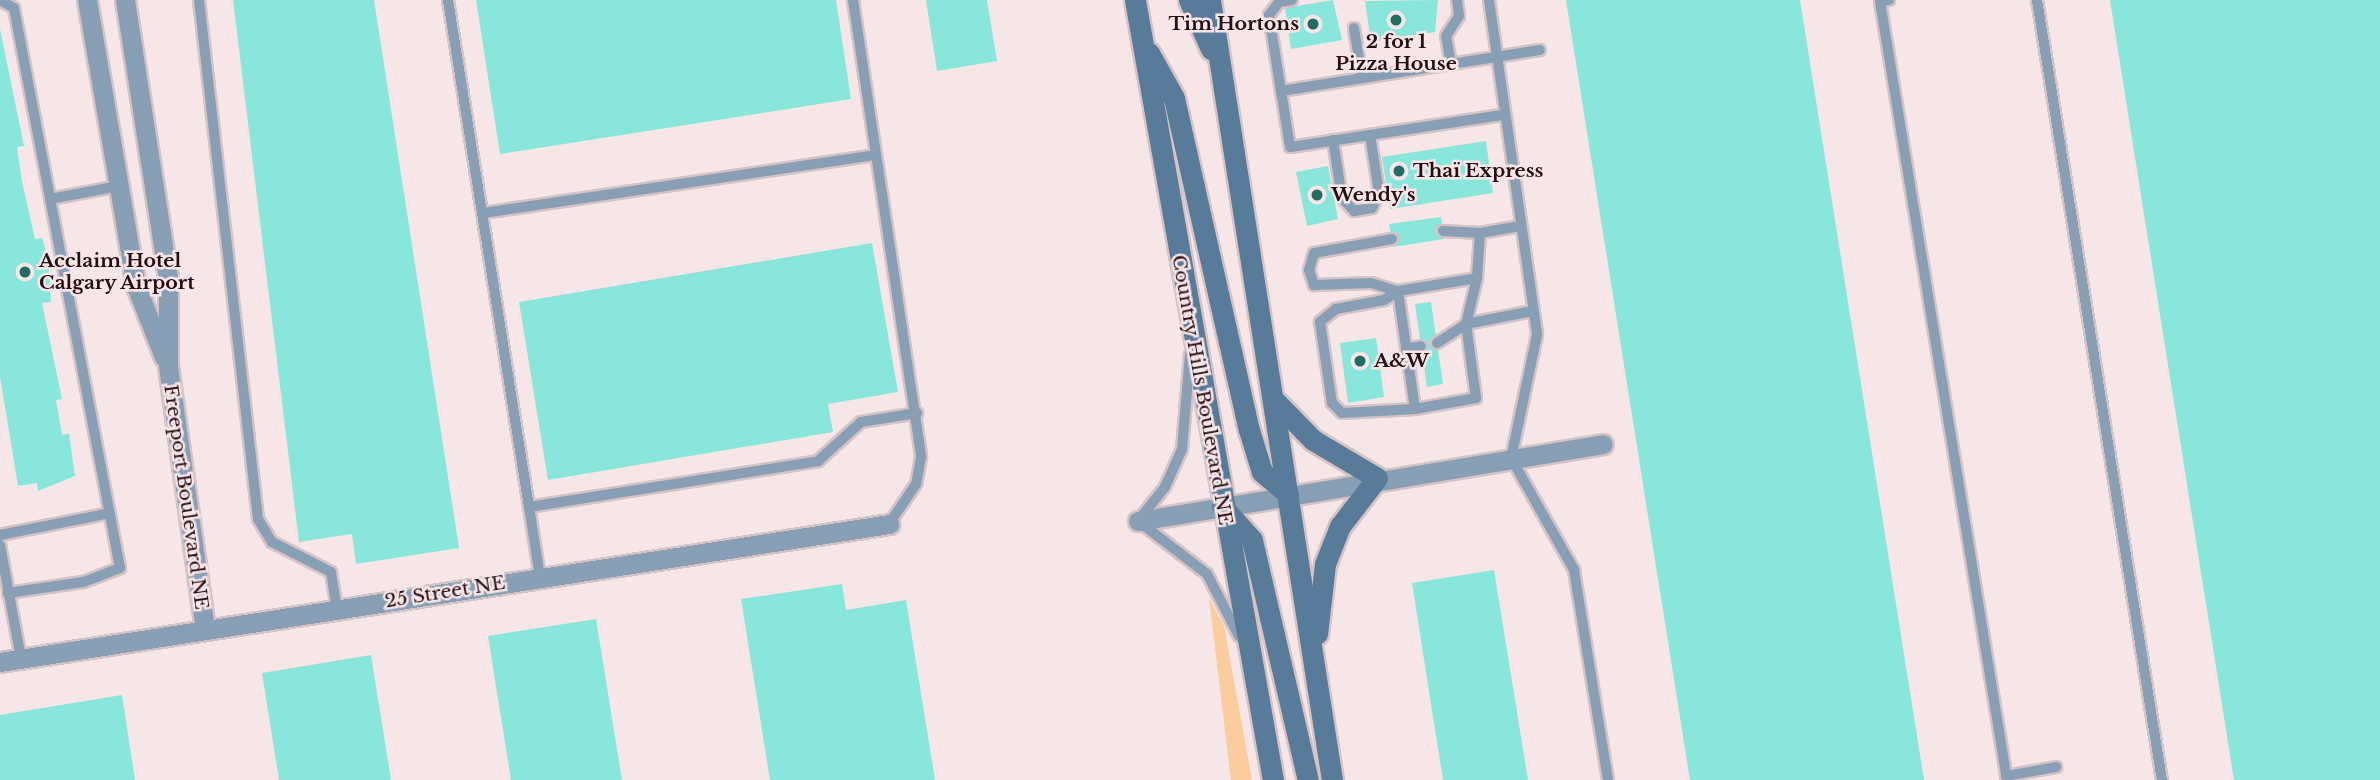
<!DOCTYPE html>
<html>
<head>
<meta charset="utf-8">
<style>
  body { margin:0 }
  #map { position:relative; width:2380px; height:780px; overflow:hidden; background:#f6e6e8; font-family:"Libre Baskerville",serif }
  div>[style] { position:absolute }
  .green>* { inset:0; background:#fbcc9e }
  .building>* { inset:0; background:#88e6db }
  .roads { filter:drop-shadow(2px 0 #d5c3c6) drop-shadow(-2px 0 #d5c3c6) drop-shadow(0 2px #d5c3c6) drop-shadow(0 -2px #d5c3c6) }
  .lane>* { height:10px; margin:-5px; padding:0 5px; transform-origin:5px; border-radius:5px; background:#889fb5 }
  .street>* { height:19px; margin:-9.5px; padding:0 9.5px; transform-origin:9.5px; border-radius:9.5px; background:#889fb5 }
  .secondary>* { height:21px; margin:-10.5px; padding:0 10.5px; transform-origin:10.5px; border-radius:10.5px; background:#587b9a }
  .dots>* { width:19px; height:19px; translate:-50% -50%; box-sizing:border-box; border:4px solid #f6e6e8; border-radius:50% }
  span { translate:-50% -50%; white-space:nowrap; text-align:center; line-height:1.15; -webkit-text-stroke:5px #f6e6e8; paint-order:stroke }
  .poi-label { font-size:19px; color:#270d14; font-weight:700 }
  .right { translate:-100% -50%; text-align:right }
  .left { translate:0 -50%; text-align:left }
  .street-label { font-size:19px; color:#270d14 }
</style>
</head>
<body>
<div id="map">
  <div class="green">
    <i style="clip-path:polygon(1209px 598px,1224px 626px,1252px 780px,1231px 780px)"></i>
  </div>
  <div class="building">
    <i style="clip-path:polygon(233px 0,374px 0,459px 548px,356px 564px,352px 534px,299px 542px)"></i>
    <i style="clip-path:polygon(476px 0,836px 0,851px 99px,500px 154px)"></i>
    <i style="clip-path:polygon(926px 0,987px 0,997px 61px,937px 71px)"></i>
    <i style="clip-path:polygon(1333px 0,1342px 40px,1291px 49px,1285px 8px)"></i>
    <i style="clip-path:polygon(1438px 0,1435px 32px,1371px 42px,1365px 1px)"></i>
    <i style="clip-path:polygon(1566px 0,1800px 0,1924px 780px,1690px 780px)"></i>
    <i style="clip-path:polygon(2110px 0,2380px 0,2380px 780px,2234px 780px)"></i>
    <i style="clip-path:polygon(0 29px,24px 146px,17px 147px,22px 182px,35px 239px,42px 238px,48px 258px,51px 302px,42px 303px,62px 399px,56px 400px,62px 435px,69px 434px,75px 476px,38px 491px,37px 483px,18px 486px,0 377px)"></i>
    <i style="clip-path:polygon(1486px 141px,1493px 193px,1390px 209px,1382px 157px)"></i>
    <i style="clip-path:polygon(1328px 166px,1338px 219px,1307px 226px,1296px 172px)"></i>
    <i style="clip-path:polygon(1441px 217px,1444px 239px,1393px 247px,1389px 224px)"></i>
    <i style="clip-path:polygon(872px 243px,898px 392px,828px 404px,833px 432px,548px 480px,519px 302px)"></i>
    <i style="clip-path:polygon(1431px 302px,1443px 384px,1427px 387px,1415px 304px)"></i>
    <i style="clip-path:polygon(1376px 338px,1384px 397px,1348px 403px,1340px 343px)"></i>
    <i style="clip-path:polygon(1494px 570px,1528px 780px,1443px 780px,1412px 583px)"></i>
    <i style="clip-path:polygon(842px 584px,846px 610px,906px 600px,935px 780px,770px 780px,741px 599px)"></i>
    <i style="clip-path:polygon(596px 619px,622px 780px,511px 780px,488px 636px)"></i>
    <i style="clip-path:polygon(371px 655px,391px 780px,279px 780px,262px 673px)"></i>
    <i style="clip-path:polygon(122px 695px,135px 780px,0 780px,0 715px)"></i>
  </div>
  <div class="roads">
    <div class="lane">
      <i style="left:0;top:0;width:16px;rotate:30deg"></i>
      <i style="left:14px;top:8px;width:570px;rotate:79.28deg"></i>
      <i style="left:120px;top:568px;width:40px;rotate:159deg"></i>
      <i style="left:83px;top:582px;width:76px;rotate:171.7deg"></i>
      <i style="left:199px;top:0;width:522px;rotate:83.51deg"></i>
      <i style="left:258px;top:519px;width:27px;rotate:59deg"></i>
      <i style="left:272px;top:542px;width:66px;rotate:27deg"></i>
      <i style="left:331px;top:572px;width:36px;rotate:81deg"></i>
      <i style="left:448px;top:0;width:513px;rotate:80.92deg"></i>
      <i style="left:853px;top:0;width:462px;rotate:81.5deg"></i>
      <i style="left:921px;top:457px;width:27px;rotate:100deg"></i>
      <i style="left:916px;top:484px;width:48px;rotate:124deg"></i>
      <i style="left:1489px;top:0;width:338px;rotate:81.8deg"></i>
      <i style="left:1537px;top:335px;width:126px;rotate:101.9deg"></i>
      <i style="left:1511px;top:458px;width:129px;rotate:60.6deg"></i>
      <i style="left:1574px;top:570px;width:213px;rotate:80.8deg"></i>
      <i style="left:1889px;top:0;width:9px;rotate:174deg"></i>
      <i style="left:1880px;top:1px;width:789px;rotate:80.74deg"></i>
      <i style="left:2037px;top:0;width:790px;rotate:80.9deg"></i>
      <i style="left:1354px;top:28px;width:51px;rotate:80.9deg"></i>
      <i style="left:1451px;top:64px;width:28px;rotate:-100deg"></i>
      <i style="left:1446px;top:36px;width:24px;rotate:-57deg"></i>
      <i style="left:1459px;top:16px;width:16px;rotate:-97deg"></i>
      <i style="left:1281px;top:91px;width:77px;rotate:-99deg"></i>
      <i style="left:1269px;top:15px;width:16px;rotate:-52deg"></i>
      <i style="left:1279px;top:2px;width:13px;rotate:-9deg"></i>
      <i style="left:1502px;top:115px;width:214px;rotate:171.4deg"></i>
      <i style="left:1290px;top:147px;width:57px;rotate:-99.1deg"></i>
      <i style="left:1281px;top:91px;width:262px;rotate:-9deg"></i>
      <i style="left:1333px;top:140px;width:59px;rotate:81.2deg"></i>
      <i style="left:1342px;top:198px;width:18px;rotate:47deg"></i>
      <i style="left:1354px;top:211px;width:18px;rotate:-9deg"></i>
      <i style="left:1372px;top:208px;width:17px;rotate:-66deg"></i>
      <i style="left:1379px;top:192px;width:58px;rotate:-99deg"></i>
      <i style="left:50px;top:199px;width:70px;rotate:-10.7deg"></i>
      <i style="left:483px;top:213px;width:396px;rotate:-8.4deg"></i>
      <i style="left:1443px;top:231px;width:37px;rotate:3deg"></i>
      <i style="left:1392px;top:239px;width:79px;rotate:169.8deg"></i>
      <i style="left:1314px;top:253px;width:18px;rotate:106deg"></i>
      <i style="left:1309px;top:270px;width:16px;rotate:72deg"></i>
      <i style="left:1314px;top:285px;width:57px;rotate:-2deg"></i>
      <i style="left:1371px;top:283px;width:28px;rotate:17deg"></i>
      <i style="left:1477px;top:278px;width:47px;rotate:103.4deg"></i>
      <i style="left:1466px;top:324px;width:75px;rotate:82.3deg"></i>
      <i style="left:1476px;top:398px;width:62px;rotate:169.8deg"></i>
      <i style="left:1415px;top:409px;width:119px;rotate:-98.2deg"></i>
      <i style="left:1398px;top:291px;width:80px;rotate:-9.3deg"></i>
      <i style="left:1477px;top:278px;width:45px;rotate:-86.2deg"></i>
      <i style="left:1480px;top:233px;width:41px;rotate:-9.9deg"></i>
      <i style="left:1398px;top:291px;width:17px;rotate:147deg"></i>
      <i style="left:1384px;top:300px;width:49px;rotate:169.4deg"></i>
      <i style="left:1336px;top:309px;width:21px;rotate:141deg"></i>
      <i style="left:1320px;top:322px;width:82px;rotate:81.6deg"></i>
      <i style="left:1332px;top:403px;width:14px;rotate:45deg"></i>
      <i style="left:1342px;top:413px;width:73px;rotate:-3.1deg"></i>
      <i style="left:1437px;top:343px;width:35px;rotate:-33deg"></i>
      <i style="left:1466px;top:324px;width:68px;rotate:-11deg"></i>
      <i style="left:1406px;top:349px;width:15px;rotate:-11deg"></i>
      <i style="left:1190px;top:354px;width:95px;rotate:94.8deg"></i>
      <i style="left:1182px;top:449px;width:42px;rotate:114.1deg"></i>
      <i style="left:1165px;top:487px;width:43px;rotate:128.5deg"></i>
      <i style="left:1138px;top:521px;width:87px;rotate:37.5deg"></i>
      <i style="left:1207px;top:574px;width:70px;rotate:62.7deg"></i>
      <i style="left:0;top:535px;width:112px;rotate:-11.3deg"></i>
      <i style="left:0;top:545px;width:115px;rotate:79.5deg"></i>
      <i style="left:540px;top:577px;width:71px;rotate:-98.9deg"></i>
      <i style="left:529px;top:507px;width:293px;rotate:-9deg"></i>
      <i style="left:818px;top:461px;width:58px;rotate:-42.2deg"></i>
      <i style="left:861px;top:422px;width:57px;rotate:-9.1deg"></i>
      <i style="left:2006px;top:776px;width:51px;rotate:-10.2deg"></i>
    </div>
    <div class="street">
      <i style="left:87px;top:0;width:290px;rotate:80.3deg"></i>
      <i style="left:136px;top:286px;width:76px;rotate:68.5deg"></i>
      <i style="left:125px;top:0;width:281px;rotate:81.2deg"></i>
      <i style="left:168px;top:278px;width:88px;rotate:90deg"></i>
      <i style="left:168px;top:366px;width:265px;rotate:82deg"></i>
      <i style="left:1138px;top:521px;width:471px;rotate:-9.4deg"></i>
      <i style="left:0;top:662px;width:900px;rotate:-8.82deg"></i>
    </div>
    <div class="secondary">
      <i style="left:1135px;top:0;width:792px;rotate:79.97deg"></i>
      <i style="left:1189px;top:0;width:54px;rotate:65.8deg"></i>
      <i style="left:1210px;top:0;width:789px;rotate:81.11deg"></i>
      <i style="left:1149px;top:53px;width:51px;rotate:60.9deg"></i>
      <i style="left:1174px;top:98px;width:340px;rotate:77.3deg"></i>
      <i style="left:1249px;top:430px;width:44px;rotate:72.8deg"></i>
      <i style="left:1262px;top:472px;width:34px;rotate:40deg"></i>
      <i style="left:1273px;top:399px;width:57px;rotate:45.7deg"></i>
      <i style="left:1313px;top:440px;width:74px;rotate:30.7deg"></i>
      <i style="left:1377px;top:478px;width:61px;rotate:127.6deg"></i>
      <i style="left:1340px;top:526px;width:41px;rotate:111.5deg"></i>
      <i style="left:1325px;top:564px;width:70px;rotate:96.5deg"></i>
      <i style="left:1222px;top:506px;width:45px;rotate:48.6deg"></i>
      <i style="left:1252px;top:540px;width:246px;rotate:76.9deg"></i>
    </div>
  </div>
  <div class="dots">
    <i style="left:1396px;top:20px;background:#226c64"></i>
    <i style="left:1313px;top:24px;background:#226c64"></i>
    <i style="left:1399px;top:171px;background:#226c64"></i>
    <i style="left:1317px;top:195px;background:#226c64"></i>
    <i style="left:25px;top:272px;background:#226c64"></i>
    <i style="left:1360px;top:361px;background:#226c64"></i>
  </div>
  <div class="poi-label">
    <span class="right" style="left:1299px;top:24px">Tim Hortons</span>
    <span style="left:1396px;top:53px">2 for 1<br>Pizza House</span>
    <span class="left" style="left:1413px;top:171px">Thaï Express</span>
    <span class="left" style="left:1331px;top:195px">Wendy's</span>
    <span class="left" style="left:39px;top:272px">Acclaim Hotel<br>Calgary Airport</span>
    <span class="left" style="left:1374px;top:361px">A&amp;W</span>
  </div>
  <div class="street-label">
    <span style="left:1202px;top:390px;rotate:80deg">Country Hills Boulevard NE</span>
    <span style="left:186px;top:497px;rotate:82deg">Freeport Boulevard NE</span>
    <span style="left:445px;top:592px;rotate:-9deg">25 Street NE</span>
  </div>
</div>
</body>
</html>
